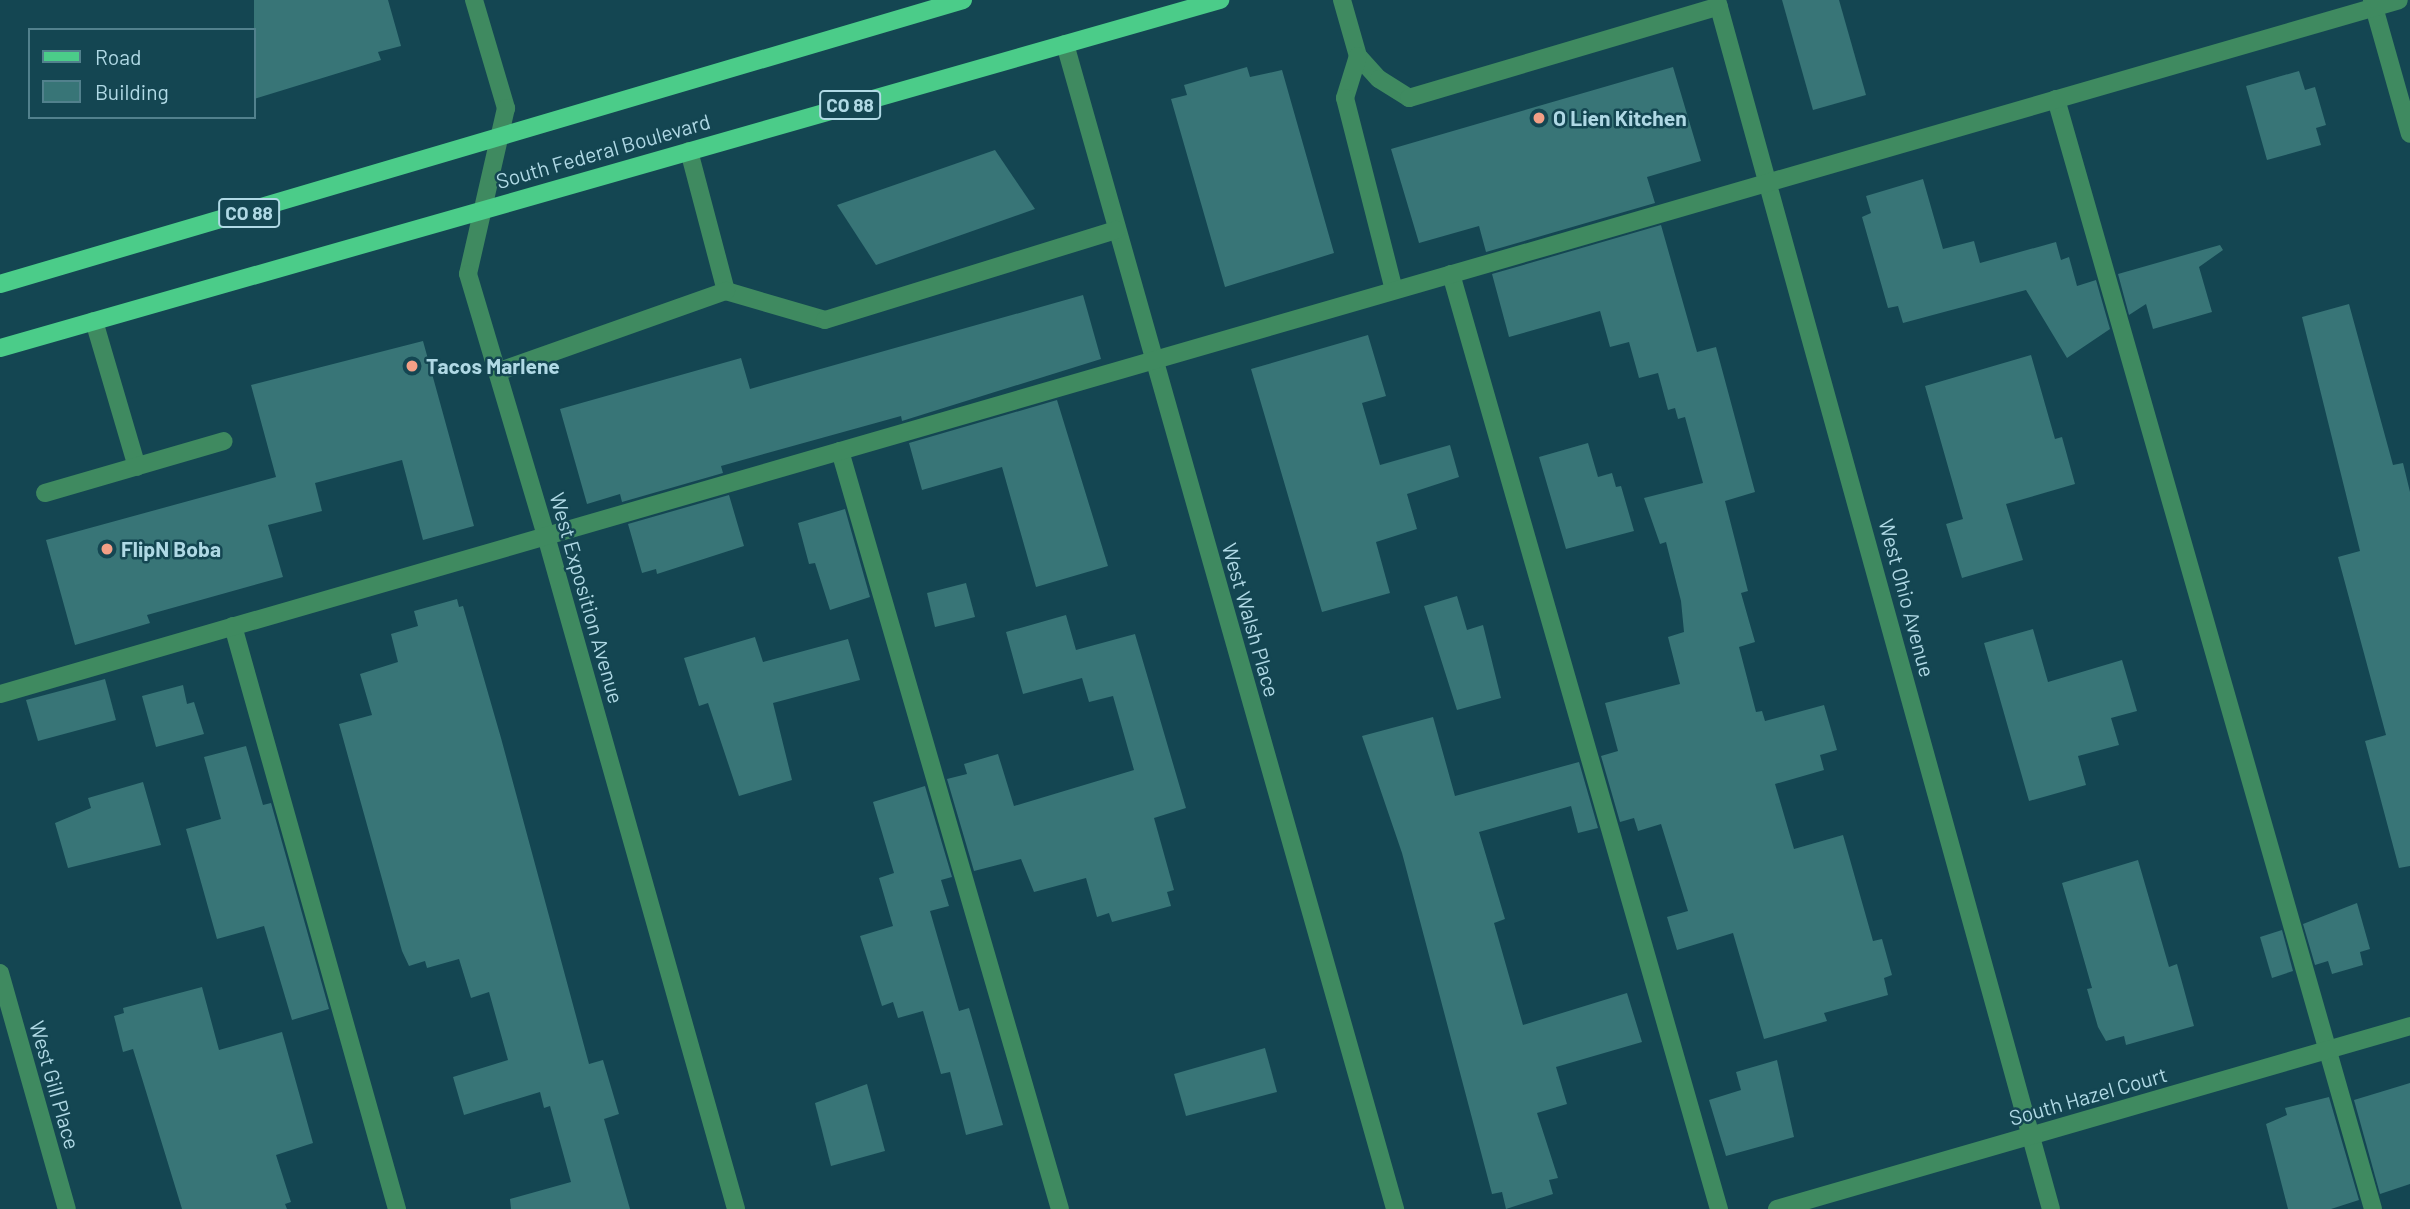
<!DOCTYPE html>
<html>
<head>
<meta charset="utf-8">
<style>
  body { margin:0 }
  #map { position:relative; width:2410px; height:1209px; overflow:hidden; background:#144652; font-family:Barlow,sans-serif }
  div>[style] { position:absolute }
  .building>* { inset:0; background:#387577 }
  .minor>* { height:18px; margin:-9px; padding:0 9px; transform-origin:9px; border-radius:9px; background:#3f8a60 }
  .major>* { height:18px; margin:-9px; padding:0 9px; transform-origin:9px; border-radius:9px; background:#4bcc89 }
  .dots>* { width:19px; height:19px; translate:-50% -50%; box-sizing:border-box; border:4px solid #144652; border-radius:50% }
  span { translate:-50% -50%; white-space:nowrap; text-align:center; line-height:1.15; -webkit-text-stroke:5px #144652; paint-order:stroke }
  .shield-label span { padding:2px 5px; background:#144652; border:2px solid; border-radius:5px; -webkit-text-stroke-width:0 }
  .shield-label { font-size:19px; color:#b0d9e5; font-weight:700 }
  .poi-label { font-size:21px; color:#b0d9e5; font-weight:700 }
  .left { translate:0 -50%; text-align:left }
  .street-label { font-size:21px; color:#b0d9e5 }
  .legend { position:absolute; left:28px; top:28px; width:228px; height:91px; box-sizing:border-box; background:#144652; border:2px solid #52818d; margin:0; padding:9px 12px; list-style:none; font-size:21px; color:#b0d9e5 }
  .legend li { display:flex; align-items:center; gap:14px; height:35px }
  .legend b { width:35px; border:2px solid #52818d }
</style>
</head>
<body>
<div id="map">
  <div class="building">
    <i style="clip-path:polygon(254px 0,388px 0,401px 46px,378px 52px,381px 60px,254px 99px)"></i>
    <i style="clip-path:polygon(1782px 0,1839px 0,1866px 95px,1813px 110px)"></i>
    <i style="clip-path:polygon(1247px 67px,1250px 77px,1282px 70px,1334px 253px,1225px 287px,1171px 99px,1187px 95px,1184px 85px)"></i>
    <i style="clip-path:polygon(1673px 67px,1701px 161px,1647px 177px,1655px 203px,1486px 252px,1479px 226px,1419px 243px,1391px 149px)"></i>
    <i style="clip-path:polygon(2299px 71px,2305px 90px,2315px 87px,2326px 125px,2316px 128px,2321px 145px,2267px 160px,2246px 86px)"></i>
    <i style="clip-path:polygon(995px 150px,1035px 209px,876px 265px,837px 205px)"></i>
    <i style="clip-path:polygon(1923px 179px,1943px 249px,1974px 241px,1980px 263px,2056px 242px,2061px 260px,2069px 257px,2077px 286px,2096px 280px,2110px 329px,2067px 358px,2026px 290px,1903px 323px,1898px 306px,1888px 308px,1862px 217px,1871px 213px,1866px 196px)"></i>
    <i style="clip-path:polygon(1661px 225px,1697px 352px,1716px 347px,1755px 492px,1725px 501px,1748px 591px,1741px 593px,1755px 642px,1739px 647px,1756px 712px,1762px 711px,1765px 721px,1824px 705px,1837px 750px,1820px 755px,1824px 770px,1775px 784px,1794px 849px,1843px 835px,1873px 941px,1882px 939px,1892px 975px,1884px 978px,1888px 995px,1824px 1013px,1827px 1021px,1764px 1039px,1733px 933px,1677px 950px,1667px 917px,1688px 911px,1661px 824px,1638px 831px,1634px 818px,1620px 822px,1601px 756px,1618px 751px,1605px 703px,1680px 684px,1668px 637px,1684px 632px,1681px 601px,1666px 542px,1660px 544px,1644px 498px,1703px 483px,1685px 417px,1678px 419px,1675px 408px,1668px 410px,1658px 373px,1639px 378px,1629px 342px,1610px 347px,1600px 311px,1509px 337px,1492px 274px)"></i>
    <i style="clip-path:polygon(2220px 245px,2223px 250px,2199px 267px,2212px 312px,2153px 329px,2146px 304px,2129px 315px,2118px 274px)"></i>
    <i style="clip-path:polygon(1083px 295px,1101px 359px,902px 421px,901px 416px,721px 466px,723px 473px,622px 502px,620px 494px,587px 504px,560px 409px,741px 358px,750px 389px)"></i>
    <i style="clip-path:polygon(2349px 304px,2393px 465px,2403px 463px,2410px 492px,2410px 866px,2399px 868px,2365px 741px,2386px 735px,2338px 557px,2360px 551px,2302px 317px)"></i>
    <i style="clip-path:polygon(1368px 335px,1386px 396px,1362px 403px,1380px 465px,1450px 445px,1459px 477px,1407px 494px,1417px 529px,1376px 542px,1390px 593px,1322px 612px,1251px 369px)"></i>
    <i style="clip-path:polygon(423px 341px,474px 526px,423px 540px,402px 460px,315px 483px,322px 511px,268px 525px,283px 577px,147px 615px,150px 623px,75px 645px,46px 540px,276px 477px,251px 385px)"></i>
    <i style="clip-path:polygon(2031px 355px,2055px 439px,2062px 437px,2075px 484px,2006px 504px,2023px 560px,1962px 578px,1946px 524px,1963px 519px,1925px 386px)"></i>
    <i style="clip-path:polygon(1057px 400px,1108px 566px,1036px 587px,1002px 467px,922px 490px,909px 443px)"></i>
    <i style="clip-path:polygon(1588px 443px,1598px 477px,1612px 473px,1616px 487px,1621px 486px,1634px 531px,1566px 549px,1539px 457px)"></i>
    <i style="clip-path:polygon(729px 495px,744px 546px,657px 574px,656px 569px,642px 573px,628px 524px)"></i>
    <i style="clip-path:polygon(845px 509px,870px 597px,830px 610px,815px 563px,809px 564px,798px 523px)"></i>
    <i style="clip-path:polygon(966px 583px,975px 617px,935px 627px,927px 593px)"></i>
    <i style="clip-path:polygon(1457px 596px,1467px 630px,1483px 625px,1501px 698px,1457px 710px,1424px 606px)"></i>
    <i style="clip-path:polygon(457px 599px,459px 607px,463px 606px,501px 738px,589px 1064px,603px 1060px,619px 1114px,604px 1119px,630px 1209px,511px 1209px,510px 1199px,571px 1182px,550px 1106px,544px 1108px,540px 1092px,464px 1115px,453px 1077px,508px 1060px,489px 992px,471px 998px,459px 959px,427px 968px,425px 961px,409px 966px,402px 951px,339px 724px,372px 715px,360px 674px,398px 662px,391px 634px,418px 626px,414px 611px)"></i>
    <i style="clip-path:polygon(1066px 615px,1076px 650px,1135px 634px,1186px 808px,1154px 818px,1174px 890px,1167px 892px,1171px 906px,1112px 922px,1109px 913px,1097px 917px,1086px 878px,1034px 892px,1021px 859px,974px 871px,947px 779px,967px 774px,964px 764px,998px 754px,1014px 806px,1134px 770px,1113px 696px,1089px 702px,1082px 678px,1023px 694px,1006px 632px)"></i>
    <i style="clip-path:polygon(2033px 629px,2048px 682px,2122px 660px,2137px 711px,2111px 718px,2119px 745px,2078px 756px,2086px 785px,2029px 801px,1984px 643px)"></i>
    <i style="clip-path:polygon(755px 637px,763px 662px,848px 639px,860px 680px,773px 703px,792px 780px,739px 796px,708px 703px,699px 706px,684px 658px)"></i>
    <i style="clip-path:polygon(105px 679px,116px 720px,38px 741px,26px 700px)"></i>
    <i style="clip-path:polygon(183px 685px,187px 704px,194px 702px,204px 734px,156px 747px,142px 696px)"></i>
    <i style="clip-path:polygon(1433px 717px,1455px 796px,1579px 762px,1598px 828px,1578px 833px,1571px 806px,1479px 832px,1505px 919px,1494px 923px,1523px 1025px,1627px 993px,1642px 1042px,1556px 1067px,1567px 1104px,1537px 1113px,1558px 1178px,1549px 1180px,1553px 1194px,1506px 1209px,1502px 1192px,1492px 1194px,1402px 853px,1362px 736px)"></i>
    <i style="clip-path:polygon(246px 746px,263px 805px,271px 803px,329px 1009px,292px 1020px,264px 926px,217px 939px,186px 829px,221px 819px,204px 757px)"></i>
    <i style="clip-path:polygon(143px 782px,161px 845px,68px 868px,55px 823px,91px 808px,88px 798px)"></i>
    <i style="clip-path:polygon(925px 786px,952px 877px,941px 880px,949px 906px,930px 911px,959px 1011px,969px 1008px,1003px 1125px,966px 1135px,950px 1072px,941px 1074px,923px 1011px,898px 1018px,893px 1002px,882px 1006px,860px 936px,893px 926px,879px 878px,894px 873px,873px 802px)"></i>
    <i style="clip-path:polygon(2138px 860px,2169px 967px,2177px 964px,2194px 1026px,2126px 1045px,2124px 1036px,2106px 1041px,2098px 1027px,2087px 989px,2092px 988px,2062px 883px)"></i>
    <i style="clip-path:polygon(2357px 903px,2370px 949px,2360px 952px,2363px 965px,2332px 974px,2328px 961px,2315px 965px,2303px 924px)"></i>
    <i style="clip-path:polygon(2282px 930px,2293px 971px,2272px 978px,2260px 937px)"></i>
    <i style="clip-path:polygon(202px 987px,219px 1050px,282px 1032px,313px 1143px,276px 1155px,291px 1202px,285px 1204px,287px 1209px,182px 1209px,133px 1049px,123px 1052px,114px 1016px,124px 1013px,123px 1008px)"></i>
    <i style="clip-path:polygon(1265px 1048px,1277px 1092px,1186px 1116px,1174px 1074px)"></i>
    <i style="clip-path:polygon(1777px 1060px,1794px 1137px,1726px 1156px,1709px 1100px,1741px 1090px,1736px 1072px)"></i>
    <i style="clip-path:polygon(2410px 1083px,2410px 1184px,2380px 1194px,2354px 1100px)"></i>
    <i style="clip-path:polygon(867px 1084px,885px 1151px,831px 1166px,815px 1103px)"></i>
    <i style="clip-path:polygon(2329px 1097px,2359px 1200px,2331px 1209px,2288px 1209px,2266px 1124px,2287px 1115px,2285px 1108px)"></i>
  </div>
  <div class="minor">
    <i style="left:474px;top:0;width:113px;rotate:73.5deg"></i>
    <i style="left:506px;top:108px;width:170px;rotate:102.9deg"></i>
    <i style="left:468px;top:274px;width:273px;rotate:73.4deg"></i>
    <i style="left:546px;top:536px;width:699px;rotate:74.23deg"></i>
    <i style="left:1342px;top:0;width:58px;rotate:74.1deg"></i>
    <i style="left:1358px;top:56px;width:31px;rotate:48deg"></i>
    <i style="left:1379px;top:79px;width:36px;rotate:32deg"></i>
    <i style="left:1409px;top:98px;width:323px;rotate:-16.5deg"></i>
    <i style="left:1717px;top:0;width:1254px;rotate:74.56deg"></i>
    <i style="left:2372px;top:0;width:139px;rotate:74.2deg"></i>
    <i style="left:1065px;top:44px;width:1211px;rotate:74.18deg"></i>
    <i style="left:1358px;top:56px;width:44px;rotate:107.2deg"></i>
    <i style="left:1345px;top:98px;width:198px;rotate:75.7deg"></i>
    <i style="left:2056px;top:99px;width:1154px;rotate:74.06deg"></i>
    <i style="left:689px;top:151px;width:145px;rotate:75.2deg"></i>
    <i style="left:726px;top:291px;width:103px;rotate:16.3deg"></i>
    <i style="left:825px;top:320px;width:305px;rotate:-17.2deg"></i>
    <i style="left:1451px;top:274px;width:973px;rotate:74.01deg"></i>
    <i style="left:94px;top:321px;width:152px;rotate:73.6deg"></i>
    <i style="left:497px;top:372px;width:243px;rotate:-19.5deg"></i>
    <i style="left:840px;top:451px;width:789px;rotate:73.82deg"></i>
    <i style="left:45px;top:493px;width:186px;rotate:-16.2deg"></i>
    <i style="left:233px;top:626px;width:606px;rotate:74.29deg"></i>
    <i style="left:0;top:694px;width:2497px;rotate:-16.13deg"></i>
    <i style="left:0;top:973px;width:245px;rotate:74.2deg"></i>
    <i style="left:1777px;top:1209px;width:659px;rotate:-16.12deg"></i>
  </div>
  <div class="major">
    <i style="left:0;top:284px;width:1004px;rotate:-16.43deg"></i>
    <i style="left:0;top:348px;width:1269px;rotate:-15.92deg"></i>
  </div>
  <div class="dots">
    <i style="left:1539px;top:118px;background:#f39f86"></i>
    <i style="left:412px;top:366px;background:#f39f86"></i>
    <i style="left:107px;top:549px;background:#f39f86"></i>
  </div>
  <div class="shield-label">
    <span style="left:850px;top:105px">CO 88</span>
    <span style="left:249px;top:213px">CO 88</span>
  </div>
  <div class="poi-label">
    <span class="left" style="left:1553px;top:118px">O Lien Kitchen</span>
    <span class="left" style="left:426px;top:366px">Tacos Marlene</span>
    <span class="left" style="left:121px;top:549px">FlipN Boba</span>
  </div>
  <div class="street-label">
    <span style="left:603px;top:151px;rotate:-16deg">South Federal Boulevard</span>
    <span style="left:587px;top:598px;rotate:74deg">West Exposition Avenue</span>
    <span style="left:1907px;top:598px;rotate:75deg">West Ohio Avenue</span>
    <span style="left:1251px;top:620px;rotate:74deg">West Walsh Place</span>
    <span style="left:55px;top:1085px;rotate:74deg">West Gill Place</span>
    <span style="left:2088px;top:1096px;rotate:-16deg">South Hazel Court</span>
  </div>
  <ul class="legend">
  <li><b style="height:9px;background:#4bcc89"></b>Road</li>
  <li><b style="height:19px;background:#387577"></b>Building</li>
  </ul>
</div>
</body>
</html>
